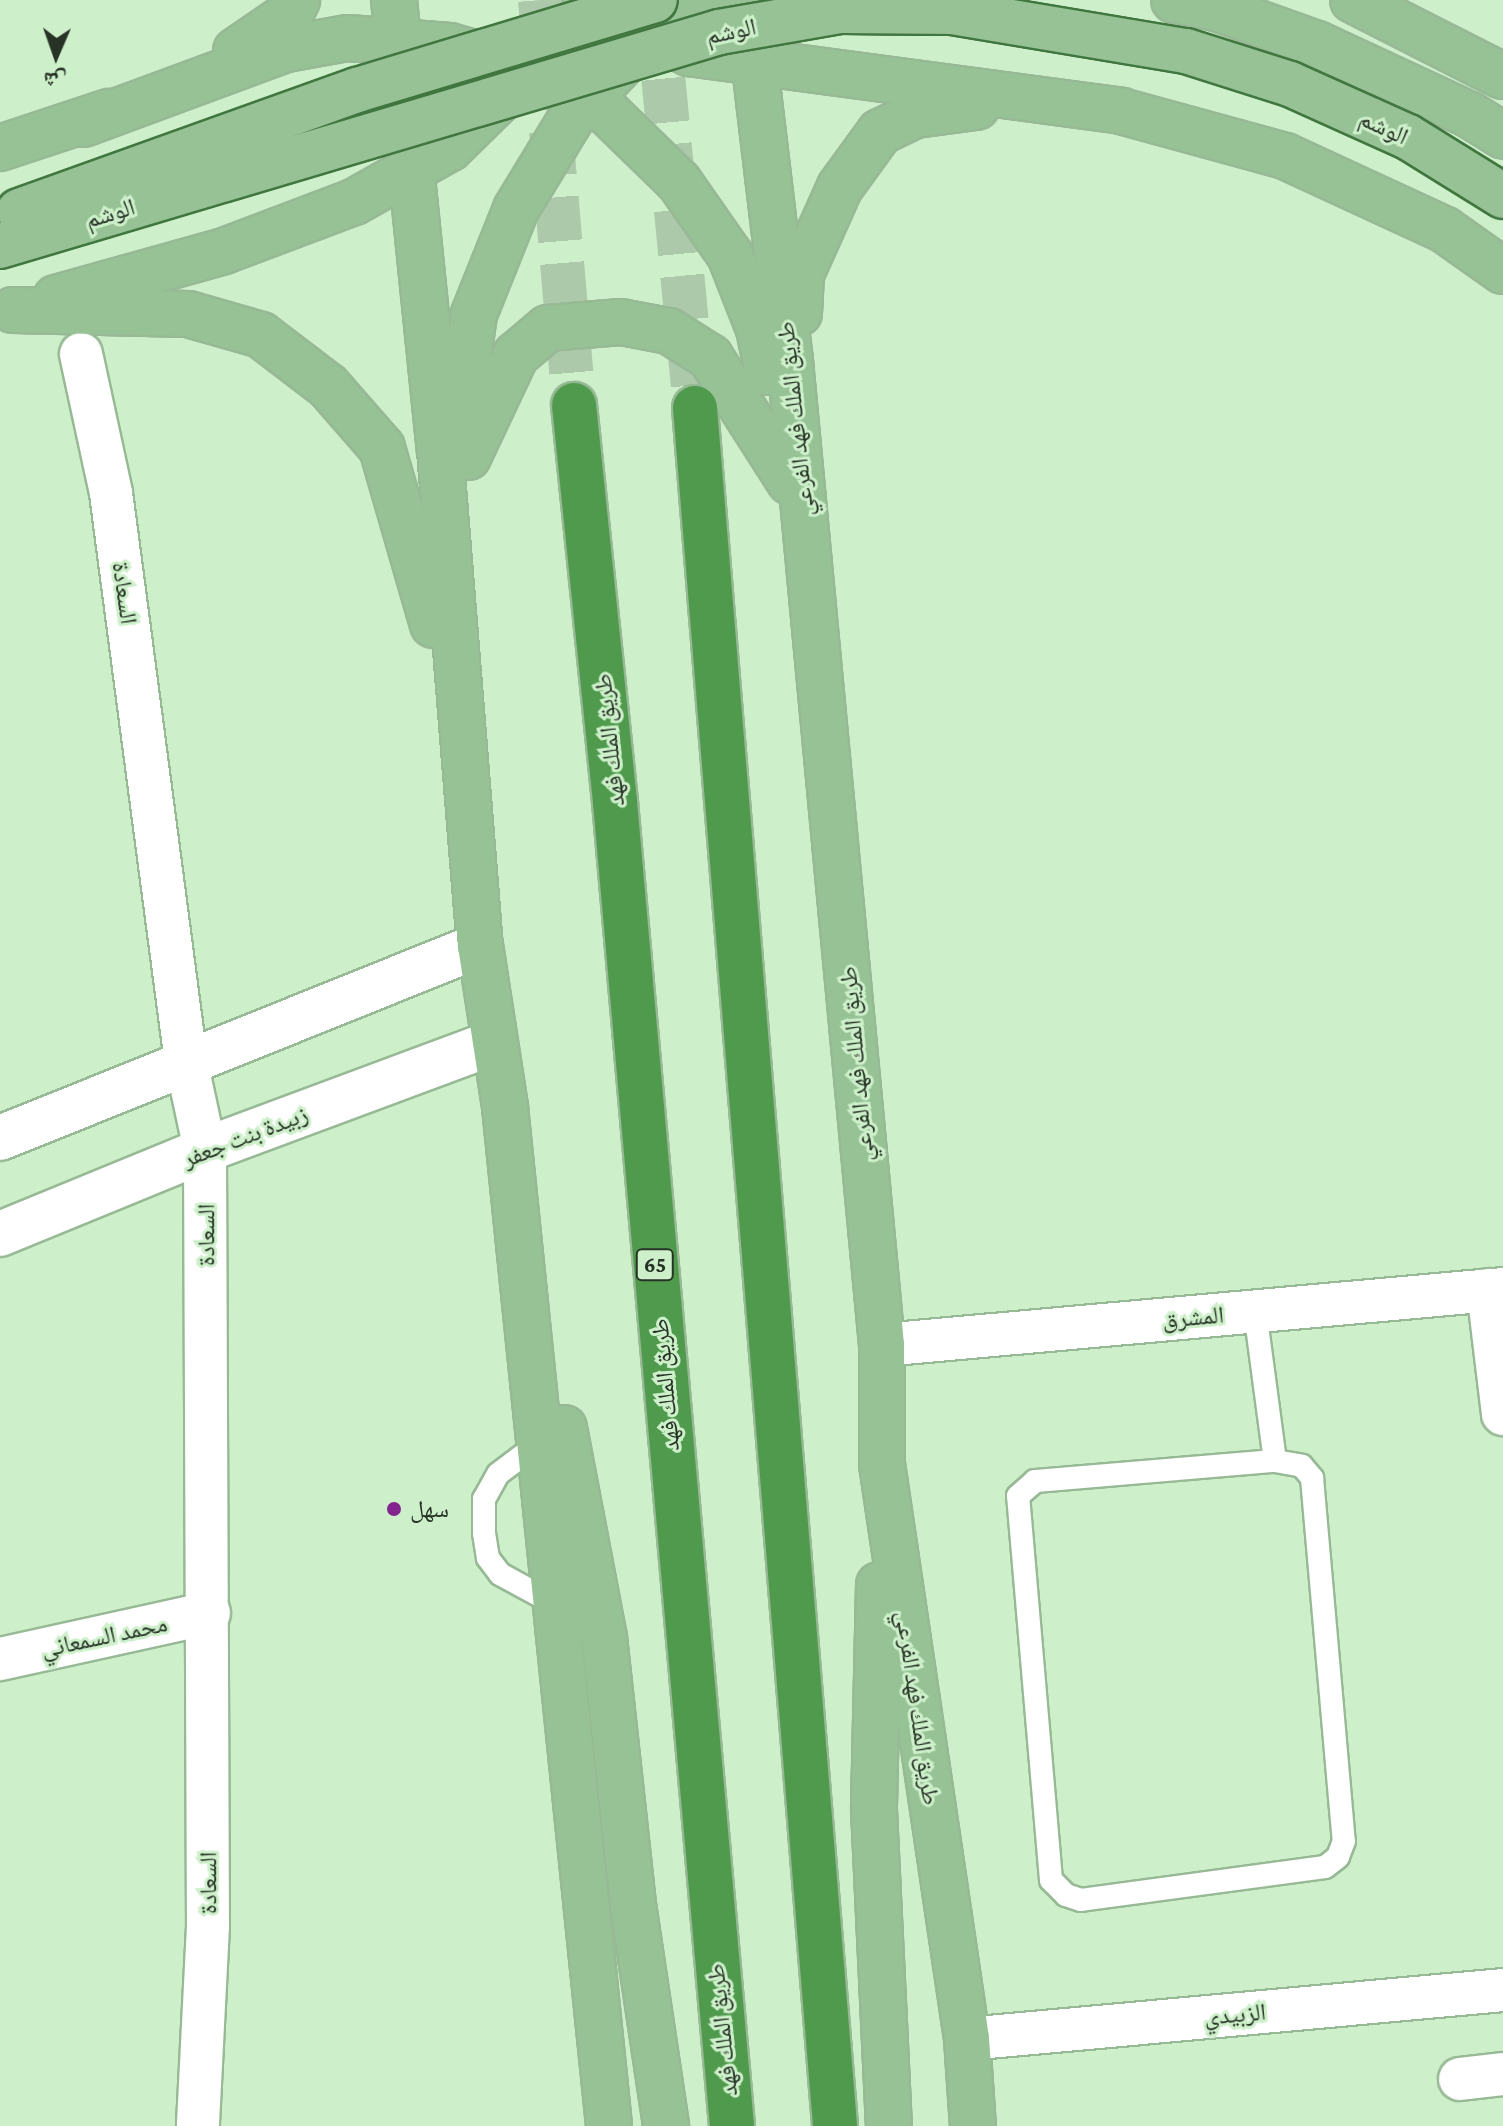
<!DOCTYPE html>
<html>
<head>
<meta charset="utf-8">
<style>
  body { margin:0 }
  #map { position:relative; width:1503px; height:2126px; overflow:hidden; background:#cdf0ca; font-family:"Crimson Pro","Noto Naskh Arabic",serif }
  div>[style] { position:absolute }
  .motorway-tunnel>* { height:44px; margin-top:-22px; transform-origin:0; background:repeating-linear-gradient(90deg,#accaa9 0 44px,transparent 0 66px) }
  .roads { filter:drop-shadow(2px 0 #97b995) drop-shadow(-2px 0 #97b995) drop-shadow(0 2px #97b995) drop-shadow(0 -2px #97b995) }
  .service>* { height:22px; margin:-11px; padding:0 11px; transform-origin:11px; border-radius:11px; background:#fff }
  .minor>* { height:42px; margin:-21px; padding:0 21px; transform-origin:21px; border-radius:21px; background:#fff }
  .tertiary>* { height:44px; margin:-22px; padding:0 22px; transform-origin:22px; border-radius:22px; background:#fff }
  .primary>* { height:44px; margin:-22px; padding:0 22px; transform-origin:22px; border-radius:22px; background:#96c295 }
  .motorway>* { height:44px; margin:-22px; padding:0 22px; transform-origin:22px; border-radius:22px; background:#509a4e }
  .bridges { filter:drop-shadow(2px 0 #417640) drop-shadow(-2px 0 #417640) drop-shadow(0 2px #417640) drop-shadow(0 -2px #417640) }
  .primary-bridge>* { height:44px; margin:-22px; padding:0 22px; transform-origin:22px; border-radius:22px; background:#96c295 }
  .dots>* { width:22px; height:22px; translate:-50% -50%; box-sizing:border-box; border:4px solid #cdf0ca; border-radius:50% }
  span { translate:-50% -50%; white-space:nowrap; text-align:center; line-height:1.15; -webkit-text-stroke:6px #cdf0ca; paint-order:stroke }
  .shield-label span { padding:2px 6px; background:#cdf0ca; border:2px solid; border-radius:6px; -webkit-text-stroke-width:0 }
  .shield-label { font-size:22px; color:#263325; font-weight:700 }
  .street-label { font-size:24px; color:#263325 }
  .poi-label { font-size:24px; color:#263325 }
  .left { translate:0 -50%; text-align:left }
  .north { position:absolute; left:16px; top:16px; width:80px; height:80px; -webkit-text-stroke:6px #cdf0ca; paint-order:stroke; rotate:182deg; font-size:22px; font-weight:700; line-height:32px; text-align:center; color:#263325 }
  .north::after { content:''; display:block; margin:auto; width:28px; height:36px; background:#263325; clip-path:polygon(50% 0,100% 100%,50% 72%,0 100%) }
</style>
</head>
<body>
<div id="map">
  <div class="motorway-tunnel">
    <i style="left:540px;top:0;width:406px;rotate:85.2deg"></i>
    <i style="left:657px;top:13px;width:397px;rotate:84.5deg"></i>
  </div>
  <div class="roads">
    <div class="service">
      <i style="left:1255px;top:1311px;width:151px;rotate:82.4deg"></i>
      <i style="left:1275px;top:1461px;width:27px;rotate:10deg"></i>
      <i style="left:1302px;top:1466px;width:16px;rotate:50deg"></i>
      <i style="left:1312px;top:1478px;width:364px;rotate:85deg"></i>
      <i style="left:1344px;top:1841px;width:17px;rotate:111deg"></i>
      <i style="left:1338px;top:1857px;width:16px;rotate:142deg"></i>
      <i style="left:1325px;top:1867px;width:246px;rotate:172.3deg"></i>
      <i style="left:1081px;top:1900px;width:16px;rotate:-162deg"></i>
      <i style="left:1066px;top:1895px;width:21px;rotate:-135deg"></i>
      <i style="left:1051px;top:1880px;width:385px;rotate:-94.9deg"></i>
      <i style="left:1018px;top:1496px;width:23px;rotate:-41deg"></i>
      <i style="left:1035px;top:1481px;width:241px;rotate:-4.8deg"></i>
      <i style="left:539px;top:1443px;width:51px;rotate:142.9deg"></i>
      <i style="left:498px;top:1474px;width:29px;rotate:119deg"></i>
      <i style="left:484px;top:1499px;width:34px;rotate:90deg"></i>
      <i style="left:484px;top:1533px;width:25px;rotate:81deg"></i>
      <i style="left:488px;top:1558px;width:20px;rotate:53deg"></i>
      <i style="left:500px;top:1574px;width:63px;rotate:28.6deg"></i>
    </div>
    <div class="minor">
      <i style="left:81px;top:354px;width:142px;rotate:77.8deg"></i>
      <i style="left:111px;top:493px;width:573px;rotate:82.48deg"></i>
      <i style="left:186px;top:1061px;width:91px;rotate:77.9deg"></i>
      <i style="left:205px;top:1150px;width:776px;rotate:89.78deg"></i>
      <i style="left:208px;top:1926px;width:200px;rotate:92.9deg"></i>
      <i style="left:1488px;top:1290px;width:125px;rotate:83.1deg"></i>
      <i style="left:882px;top:1345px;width:624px;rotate:-5.15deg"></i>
      <i style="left:0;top:1659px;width:214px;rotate:-12.4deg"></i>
      <i style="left:967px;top:2039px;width:538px;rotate:-5.22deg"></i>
      <i style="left:1460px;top:2079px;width:43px;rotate:-6.6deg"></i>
    </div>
    <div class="tertiary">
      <i style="left:0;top:1138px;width:517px;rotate:-21.9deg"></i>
      <i style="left:0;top:1234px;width:222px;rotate:-22.3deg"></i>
      <i style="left:205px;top:1150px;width:306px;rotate:-20.4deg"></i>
    </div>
    <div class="primary">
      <i style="left:394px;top:0;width:452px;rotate:84.2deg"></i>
      <i style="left:440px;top:450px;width:497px;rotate:85.4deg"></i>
      <i style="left:480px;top:945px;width:164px;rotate:81.2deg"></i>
      <i style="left:505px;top:1107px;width:1024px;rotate:84.17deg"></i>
      <i style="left:586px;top:0;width:116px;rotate:27.2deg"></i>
      <i style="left:689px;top:53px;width:436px;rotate:7.6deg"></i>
      <i style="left:1121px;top:111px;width:170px;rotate:15.3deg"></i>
      <i style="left:1285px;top:156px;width:176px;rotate:24.8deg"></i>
      <i style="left:1445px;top:230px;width:71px;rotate:35.3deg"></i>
      <i style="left:747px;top:0;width:364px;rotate:83.2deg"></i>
      <i style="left:790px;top:361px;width:988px;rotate:84.66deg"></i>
      <i style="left:882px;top:1345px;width:119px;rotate:90deg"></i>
      <i style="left:882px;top:1464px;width:581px;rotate:81.59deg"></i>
      <i style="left:967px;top:2039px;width:87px;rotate:86.1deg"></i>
      <i style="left:1174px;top:0;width:43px;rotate:10.8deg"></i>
      <i style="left:1216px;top:8px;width:107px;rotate:19.6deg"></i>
      <i style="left:1317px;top:44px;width:169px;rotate:24.9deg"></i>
      <i style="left:1470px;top:115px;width:39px;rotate:32deg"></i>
      <i style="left:1353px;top:0;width:168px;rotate:26.9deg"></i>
      <i style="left:236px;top:51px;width:65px;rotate:-34.4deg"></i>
      <i style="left:290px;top:14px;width:16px;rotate:-63deg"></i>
      <i style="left:83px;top:124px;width:216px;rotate:-20.3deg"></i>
      <i style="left:286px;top:49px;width:63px;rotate:-10.1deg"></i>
      <i style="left:348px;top:38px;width:102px;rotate:4.5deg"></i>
      <i style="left:450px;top:46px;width:75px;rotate:16.3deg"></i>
      <i style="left:522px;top:67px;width:51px;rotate:22deg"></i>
      <i style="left:569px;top:86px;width:47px;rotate:34.7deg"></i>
      <i style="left:608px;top:113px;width:99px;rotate:44.2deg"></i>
      <i style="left:679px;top:182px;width:89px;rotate:55.1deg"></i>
      <i style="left:730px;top:255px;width:79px;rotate:68.6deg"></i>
      <i style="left:759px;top:329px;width:44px;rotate:78.2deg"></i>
      <i style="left:0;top:148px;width:115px;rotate:-18.3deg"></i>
      <i style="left:56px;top:298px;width:174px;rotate:-15.6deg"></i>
      <i style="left:224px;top:251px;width:139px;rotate:-20.7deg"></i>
      <i style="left:354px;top:202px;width:110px;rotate:-29.4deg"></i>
      <i style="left:450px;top:148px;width:84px;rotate:-44.5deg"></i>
      <i style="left:13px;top:310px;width:175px;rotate:1.3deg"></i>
      <i style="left:188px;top:314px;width:76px;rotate:16deg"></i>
      <i style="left:261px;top:335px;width:84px;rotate:37.3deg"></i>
      <i style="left:328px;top:386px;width:82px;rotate:48.9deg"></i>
      <i style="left:382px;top:448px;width:184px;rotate:73.9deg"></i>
      <i style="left:799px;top:313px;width:39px;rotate:-87deg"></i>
      <i style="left:801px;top:274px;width:95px;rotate:-65.9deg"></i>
      <i style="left:840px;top:187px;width:68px;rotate:-54deg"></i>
      <i style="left:880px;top:132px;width:39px;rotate:-26deg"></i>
      <i style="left:915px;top:115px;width:62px;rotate:-7.5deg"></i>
      <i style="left:458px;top:431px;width:118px;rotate:-82.2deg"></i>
      <i style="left:474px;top:314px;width:113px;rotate:-68.2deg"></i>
      <i style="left:516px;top:209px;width:108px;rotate:-58.7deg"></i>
      <i style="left:572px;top:117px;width:128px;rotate:-46.6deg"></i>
      <i style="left:660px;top:24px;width:53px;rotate:-27.1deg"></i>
      <i style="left:468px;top:457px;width:113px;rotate:-64.8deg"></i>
      <i style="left:516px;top:355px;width:42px;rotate:-40.2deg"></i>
      <i style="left:548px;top:328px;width:73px;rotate:-4.7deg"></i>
      <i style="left:621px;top:322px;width:49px;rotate:10.6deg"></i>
      <i style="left:669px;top:331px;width:49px;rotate:32.4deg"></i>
      <i style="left:710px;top:357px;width:148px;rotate:57.4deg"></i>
      <i style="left:564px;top:1428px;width:213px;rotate:79.2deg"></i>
      <i style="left:604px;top:1637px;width:276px;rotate:83.8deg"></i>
      <i style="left:634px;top:1911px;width:217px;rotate:81.5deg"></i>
      <i style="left:879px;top:1585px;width:225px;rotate:91.3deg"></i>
      <i style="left:874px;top:1810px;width:316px;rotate:87.3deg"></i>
    </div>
    <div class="motorway">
      <i style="left:574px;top:405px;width:399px;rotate:84.1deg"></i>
      <i style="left:615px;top:802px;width:1329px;rotate:84.95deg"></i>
      <i style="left:695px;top:408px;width:1724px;rotate:85.34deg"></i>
    </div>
  </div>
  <div class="bridges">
    <div class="primary-bridge">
      <i style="left:19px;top:211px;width:359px;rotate:-19.7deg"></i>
      <i style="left:357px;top:90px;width:311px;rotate:-16.8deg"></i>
      <i style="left:0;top:246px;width:750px;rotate:-16.57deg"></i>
      <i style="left:719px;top:32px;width:124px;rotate:-9.8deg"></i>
      <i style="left:841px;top:11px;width:111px;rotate:0.5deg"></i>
      <i style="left:952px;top:12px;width:237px;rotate:9.5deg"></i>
      <i style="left:1186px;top:51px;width:109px;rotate:17.6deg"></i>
      <i style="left:1290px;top:84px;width:129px;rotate:24.2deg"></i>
      <i style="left:1408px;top:137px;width:112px;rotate:31.8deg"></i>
    </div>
  </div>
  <div class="dots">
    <i style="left:394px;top:1509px;background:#83248f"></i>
  </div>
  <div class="shield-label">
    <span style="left:655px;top:1265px">65</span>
  </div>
  <div class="street-label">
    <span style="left:731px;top:31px;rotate:-12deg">الوشم</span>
    <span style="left:1384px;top:127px;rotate:25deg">الوشم</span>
    <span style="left:110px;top:213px;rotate:-17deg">الوشم</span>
    <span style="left:795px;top:419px;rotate:-96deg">طريق الملك فهد الفرعي</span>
    <span style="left:125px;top:593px;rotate:82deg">السعادة</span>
    <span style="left:609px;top:740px;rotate:-96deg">طريق الملك فهد</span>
    <span style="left:856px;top:1064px;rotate:-95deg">طريق الملك فهد الفرعي</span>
    <span style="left:245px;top:1136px;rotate:-21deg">زبيدة بنت جعفر</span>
    <span style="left:206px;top:1235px;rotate:-90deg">السعادة</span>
    <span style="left:1193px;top:1317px;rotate:-5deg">المشرق</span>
    <span style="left:665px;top:1385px;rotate:-95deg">طريق الملك فهد</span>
    <span style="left:104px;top:1636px;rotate:-12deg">محمد السمعاني</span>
    <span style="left:918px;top:1708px;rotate:82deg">طريق الملك فهد الفرعي</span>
    <span style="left:208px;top:1883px;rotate:-90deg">السعادة</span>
    <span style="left:1235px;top:2014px;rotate:-5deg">الزبيدي</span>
    <span style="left:722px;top:2030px;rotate:-96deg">طريق الملك فهد</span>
  </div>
  <div class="poi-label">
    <span class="left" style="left:410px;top:1509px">سهل</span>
  </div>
  <div class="north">ش</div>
</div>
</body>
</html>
